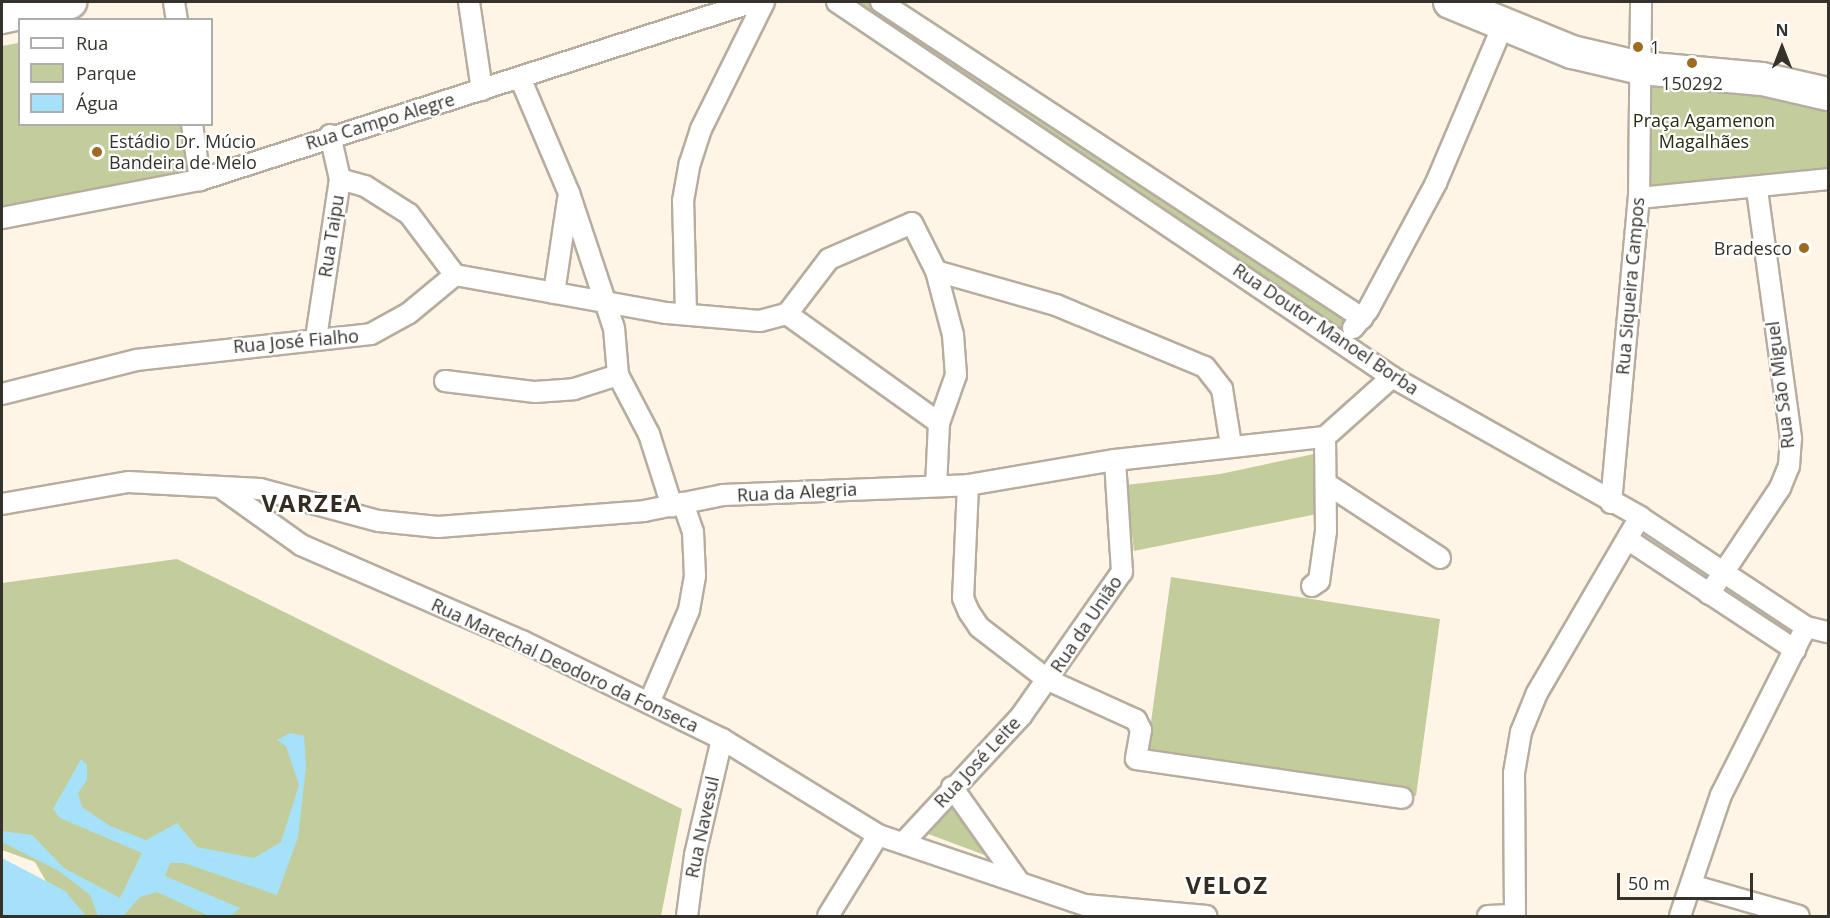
<!DOCTYPE html>
<html>
<head>
<meta charset="utf-8">
<style>
  body { margin:0 }
  #map { position:relative; width:1830px; height:918px; overflow:hidden; background:#fef5e6; font-family:"Open Sans",sans-serif }
  div>[style] { position:absolute }
  .green>* { inset:0; background:#c3cd9c }
  .water>* { inset:0; background:#a5e2fa }
  .roads { filter:drop-shadow(2px 0 #b6ad9f) drop-shadow(-2px 0 #b6ad9f) drop-shadow(0 2px #b6ad9f) drop-shadow(0 -2px #b6ad9f) }
  .street>* { height:20px; margin:-10px; padding:0 10px; transform-origin:10px; border-radius:10px; background:#fff }
  .primary>* { height:32px; margin:-16px; padding:0 16px; transform-origin:16px; border-radius:16px; background:#fff }
  .dots>* { width:16px; height:16px; translate:-50% -50%; box-sizing:border-box; border:3px solid #fff; border-radius:50% }
  span { translate:-50% -50%; white-space:nowrap; text-align:center; line-height:1.15; -webkit-text-stroke:4.5px #fff; paint-order:stroke }
  .poi-label { font-size:18px; color:#35322c }
  .left { translate:0 -50%; text-align:left }
  .right { translate:-100% -50%; text-align:right }
  .street-label { font-size:18px; color:#35322c }
  .park-label { font-size:18px; color:#272c0f }
  .district-label { font-size:24px; color:#342d22; font-weight:700; letter-spacing:1.5px }
  .frame { position:absolute; inset:0; border:3px solid #35322c; pointer-events:none }
  .legend { position:absolute; left:18px; top:18px; width:195px; height:108px; box-sizing:border-box; background:#fff; border:2px solid #aeadab; margin:0; padding:8px 10px; list-style:none; font-size:18px; color:#35322c }
  .legend li { display:flex; align-items:center; gap:12px; height:30px }
  .legend b { width:30px; border:2px solid #aeadab }
  .north { position:absolute; left:1752px; top:18px; width:60px; height:60px; -webkit-text-stroke:4px #fff; paint-order:stroke; rotate:0deg; font-size:16px; font-weight:700; line-height:24px; text-align:center; color:#35322c }
  .north::after { content:''; display:block; margin:auto; width:21px; height:27px; background:#35322c; clip-path:polygon(50% 0,100% 100%,50% 72%,0 100%) }
  .scale { position:absolute; left:1617px; top:873px; width:136px; height:27px; box-sizing:border-box; border:3px solid #35322c; border-top:0; padding-left:8px; font-size:18px; line-height:21px; white-space:nowrap; color:#35322c; -webkit-text-stroke:4px #fff; paint-order:stroke }
</style>
</head>
<body>
<div id="map">
  <div class="green">
    <i style="clip-path:polygon(844px 2px,889px 2px,1367px 310px,1354px 339px,913px 53px)"></i>
    <i style="clip-path:polygon(19px 43px,20px 124px,195px 125px,202px 175px,2px 211px,2px 46px)"></i>
    <i style="clip-path:polygon(1653px 74px,1828px 97px,1828px 180px,1647px 188px)"></i>
    <i style="clip-path:polygon(1314px 454px,1322px 513px,1134px 551px,1126px 485px,1220px 474px)"></i>
    <i style="clip-path:polygon(177px 559px,682px 809px,661px 916px,66px 916px,35px 862px,2px 850px,2px 583px)"></i>
    <i style="clip-path:polygon(1171px 577px,1440px 619px,1416px 796px,1146px 758px)"></i>
    <i style="clip-path:polygon(952px 801px,1006px 863px,923px 832px)"></i>
  </div>
  <div class="water">
    <i style="clip-path:polygon(290px 733px,304px 736px,306px 767px,298px 837px,277px 895px,184px 863px,170px 863px,165px 876px,240px 908px,231px 916px,209px 916px,157px 892px,140px 897px,123px 916px,98px 916px,90px 895px,59px 871px,2px 842px,2px 831px,32px 835px,64px 868px,120px 898px,142px 853px,60px 818px,53px 809px,81px 759px,87px 765px,87px 780px,78px 793px,82px 807px,110px 826px,146px 840px,177px 823px,197px 847px,254px 858px,281px 842px,299px 785px,286px 746px,277px 740px)"></i>
    <i style="clip-path:polygon(2px 858px,65px 891px,86px 916px,2px 916px)"></i>
  </div>
  <div class="roads">
    <div class="street">
      <i style="left:174px;top:2px;width:18px;rotate:81deg"></i>
      <i style="left:469px;top:2px;width:89px;rotate:81.6deg"></i>
      <i style="left:837px;top:2px;width:670px;rotate:34.05deg"></i>
      <i style="left:1392px;top:377px;width:285px;rotate:29.4deg"></i>
      <i style="left:1640px;top:517px;width:199px;rotate:33.5deg"></i>
      <i style="left:1806px;top:627px;width:23px;rotate:13deg"></i>
      <i style="left:881px;top:2px;width:576px;rotate:33.3deg"></i>
      <i style="left:521px;top:80px;width:123px;rotate:67deg"></i>
      <i style="left:569px;top:193px;width:142px;rotate:71.6deg"></i>
      <i style="left:614px;top:328px;width:47px;rotate:85.1deg"></i>
      <i style="left:618px;top:375px;width:67px;rotate:62.3deg"></i>
      <i style="left:649px;top:434px;width:76px;rotate:72.3deg"></i>
      <i style="left:192px;top:124px;width:57px;rotate:81.9deg"></i>
      <i style="left:340px;top:179px;width:26px;rotate:16deg"></i>
      <i style="left:365px;top:186px;width:52px;rotate:32.5deg"></i>
      <i style="left:409px;top:214px;width:76px;rotate:53deg"></i>
      <i style="left:1639px;top:198px;width:190px;rotate:-5.7deg"></i>
      <i style="left:2px;top:218px;width:202px;rotate:-10.9deg"></i>
      <i style="left:200px;top:180px;width:581px;rotate:-17.84deg"></i>
      <i style="left:936px;top:271px;width:125px;rotate:15.8deg"></i>
      <i style="left:1056px;top:305px;width:161px;rotate:22.6deg"></i>
      <i style="left:1205px;top:367px;width:28px;rotate:52deg"></i>
      <i style="left:1222px;top:389px;width:57px;rotate:80.9deg"></i>
      <i style="left:554px;top:293px;width:95px;rotate:-81.5deg"></i>
      <i style="left:686px;top:313px;width:112px;rotate:-91.5deg"></i>
      <i style="left:683px;top:201px;width:39px;rotate:-80deg"></i>
      <i style="left:690px;top:163px;width:36px;rotate:-72deg"></i>
      <i style="left:701px;top:129px;width:142px;rotate:-63.6deg"></i>
      <i style="left:787px;top:314px;width:69px;rotate:-52.6deg"></i>
      <i style="left:829px;top:259px;width:90px;rotate:-23.4deg"></i>
      <i style="left:912px;top:223px;width:54px;rotate:63.4deg"></i>
      <i style="left:936px;top:271px;width:66px;rotate:75.1deg"></i>
      <i style="left:953px;top:335px;width:40px;rotate:85.7deg"></i>
      <i style="left:956px;top:375px;width:51px;rotate:109.5deg"></i>
      <i style="left:939px;top:423px;width:63px;rotate:92.7deg"></i>
      <i style="left:787px;top:314px;width:187px;rotate:35.6deg"></i>
      <i style="left:1353px;top:328px;width:23px;rotate:-50deg"></i>
      <i style="left:1368px;top:310px;width:144px;rotate:-61.8deg"></i>
      <i style="left:1436px;top:183px;width:172px;rotate:-67deg"></i>
      <i style="left:316px;top:338px;width:161px;rotate:-81.4deg"></i>
      <i style="left:340px;top:179px;width:45px;rotate:-102.8deg"></i>
      <i style="left:445px;top:381px;width:91px;rotate:7deg"></i>
      <i style="left:535px;top:392px;width:39px;rotate:-4deg"></i>
      <i style="left:574px;top:389px;width:46px;rotate:-17.7deg"></i>
      <i style="left:2px;top:394px;width:138px;rotate:-14.2deg"></i>
      <i style="left:136px;top:360px;width:236px;rotate:-6.3deg"></i>
      <i style="left:371px;top:334px;width:43px;rotate:-28.9deg"></i>
      <i style="left:409px;top:313px;width:60px;rotate:-39.6deg"></i>
      <i style="left:455px;top:275px;width:215px;rotate:10.2deg"></i>
      <i style="left:667px;top:313px;width:93px;rotate:4.9deg"></i>
      <i style="left:760px;top:321px;width:28px;rotate:-15deg"></i>
      <i style="left:1327px;top:484px;width:135px;rotate:33.2deg"></i>
      <i style="left:968px;top:485px;width:113px;rotate:92.5deg"></i>
      <i style="left:963px;top:598px;width:15px;rotate:67deg"></i>
      <i style="left:969px;top:612px;width:18px;rotate:56deg"></i>
      <i style="left:979px;top:627px;width:87px;rotate:37.5deg"></i>
      <i style="left:1048px;top:680px;width:97px;rotate:24.4deg"></i>
      <i style="left:1136px;top:720px;width:11px;rotate:63deg"></i>
      <i style="left:1141px;top:730px;width:29px;rotate:100deg"></i>
      <i style="left:1136px;top:759px;width:269px;rotate:8.3deg"></i>
      <i style="left:224px;top:490px;width:95px;rotate:35.5deg"></i>
      <i style="left:301px;top:545px;width:241px;rotate:23.5deg"></i>
      <i style="left:522px;top:641px;width:223px;rotate:26.1deg"></i>
      <i style="left:722px;top:739px;width:183px;rotate:31.6deg"></i>
      <i style="left:878px;top:835px;width:219px;rotate:18.7deg"></i>
      <i style="left:1085px;top:905px;width:122px;rotate:5.2deg"></i>
      <i style="left:1611px;top:503px;width:306px;rotate:-84.8deg"></i>
      <i style="left:1639px;top:198px;width:196px;rotate:-89.4deg"></i>
      <i style="left:2px;top:504px;width:128px;rotate:-9.9deg"></i>
      <i style="left:128px;top:482px;width:132px;rotate:3deg"></i>
      <i style="left:260px;top:489px;width:123px;rotate:15.1deg"></i>
      <i style="left:379px;top:521px;width:59px;rotate:5.8deg"></i>
      <i style="left:438px;top:527px;width:207px;rotate:-4.4deg"></i>
      <i style="left:644px;top:511px;width:81px;rotate:-11.4deg"></i>
      <i style="left:723px;top:495px;width:245px;rotate:-2.3deg"></i>
      <i style="left:968px;top:485px;width:149px;rotate:-9.7deg"></i>
      <i style="left:1115px;top:460px;width:211px;rotate:-6.3deg"></i>
      <i style="left:1325px;top:437px;width:90px;rotate:-41.8deg"></i>
      <i style="left:1630px;top:541px;width:198px;rotate:33.4deg"></i>
      <i style="left:1312px;top:586px;width:9px;rotate:-36deg"></i>
      <i style="left:1319px;top:581px;width:50px;rotate:-82deg"></i>
      <i style="left:1326px;top:531px;width:94px;rotate:-90.6deg"></i>
      <i style="left:1709px;top:594px;width:128px;rotate:-56.2deg"></i>
      <i style="left:1780px;top:488px;width:24px;rotate:-68deg"></i>
      <i style="left:1789px;top:466px;width:28px;rotate:-86deg"></i>
      <i style="left:1791px;top:438px;width:251px;rotate:-97.8deg"></i>
      <i style="left:649px;top:703px;width:101px;rotate:-66.7deg"></i>
      <i style="left:689px;top:610px;width:35px;rotate:-80deg"></i>
      <i style="left:695px;top:576px;width:44px;rotate:-92.6deg"></i>
      <i style="left:693px;top:532px;width:31px;rotate:-109deg"></i>
      <i style="left:952px;top:787px;width:113px;rotate:54.8deg"></i>
      <i style="left:904px;top:842px;width:172px;rotate:-47.1deg"></i>
      <i style="left:1021px;top:716px;width:176px;rotate:-55deg"></i>
      <i style="left:1122px;top:572px;width:112px;rotate:-93.6deg"></i>
      <i style="left:1691px;top:885px;width:112px;rotate:16deg"></i>
      <i style="left:687px;top:916px;width:62px;rotate:-82.5deg"></i>
      <i style="left:695px;top:855px;width:119px;rotate:-76.9deg"></i>
      <i style="left:828px;top:916px;width:95px;rotate:-58.3deg"></i>
      <i style="left:1488px;top:916px;width:26px;rotate:-2deg"></i>
      <i style="left:1515px;top:916px;width:143px;rotate:-90.4deg"></i>
      <i style="left:1514px;top:773px;width:42px;rotate:-80.3deg"></i>
      <i style="left:1521px;top:732px;width:42px;rotate:-67.7deg"></i>
      <i style="left:1537px;top:693px;width:204px;rotate:-59.7deg"></i>
      <i style="left:1680px;top:916px;width:128px;rotate:-71.3deg"></i>
      <i style="left:1721px;top:795px;width:188px;rotate:-63.2deg"></i>
    </div>
    <div class="primary">
      <i style="left:1450px;top:2px;width:132px;rotate:22.3deg"></i>
      <i style="left:1572px;top:52px;width:71px;rotate:13.1deg"></i>
      <i style="left:1641px;top:68px;width:121px;rotate:5.2deg"></i>
      <i style="left:1762px;top:79px;width:68px;rotate:12.8deg"></i>
      <i style="left:2px;top:17px;width:70px;rotate:-12.4deg"></i>
    </div>
  </div>
  <div class="dots">
    <i style="left:1638px;top:47px;background:#9e6b22"></i>
    <i style="left:1692px;top:63px;background:#9e6b22"></i>
    <i style="left:97px;top:152px;background:#9e6b22"></i>
    <i style="left:1804px;top:248px;background:#9e6b22"></i>
  </div>
  <div class="poi-label">
    <span class="left" style="left:1650px;top:47px">1</span>
    <span style="left:1692px;top:83px">150292</span>
    <span class="left" style="left:109px;top:152px">Estádio Dr. Múcio<br>Bandeira de Melo</span>
    <span class="right" style="left:1792px;top:248px">Bradesco</span>
  </div>
  <div class="street-label">
    <span style="left:380px;top:121px;rotate:-17deg">Rua Campo Alegre</span>
    <span style="left:331px;top:236px;rotate:-81deg">Rua Taipu</span>
    <span style="left:1630px;top:286px;rotate:-85deg">Rua Siqueira Campos</span>
    <span style="left:1326px;top:329px;rotate:34deg">Rua Doutor Manoel Borba</span>
    <span style="left:296px;top:341px;rotate:-5deg">Rua José Fialho</span>
    <span style="left:1780px;top:385px;rotate:-97deg">Rua São Miguel</span>
    <span style="left:797px;top:492px;rotate:-3deg">Rua da Alegria</span>
    <span style="left:1086px;top:624px;rotate:-56deg">Rua da União</span>
    <span style="left:565px;top:665px;rotate:25deg">Rua Marechal Deodoro da Fonseca</span>
    <span style="left:977px;top:762px;rotate:-47deg">Rua José Leite</span>
    <span style="left:702px;top:827px;rotate:-78deg">Rua Navesul</span>
  </div>
  <div class="park-label">
    <span style="left:1704px;top:131px">Praça Agamenon<br>Magalhães</span>
  </div>
  <div class="district-label">
    <span style="left:312px;top:503px">VARZEA</span>
    <span style="left:1227px;top:885px">VELOZ</span>
  </div>
  <div class="frame"></div>
  <ul class="legend">
  <li><b style="height:8px;background:#fff"></b>Rua</li>
  <li><b style="height:16px;background:#c3cd9c"></b>Parque</li>
  <li><b style="height:16px;background:#a5e2fa"></b>Água</li>
  </ul>
  <div class="north">N</div>
  <div class="scale">50 m</div>
</div>
</body>
</html>
